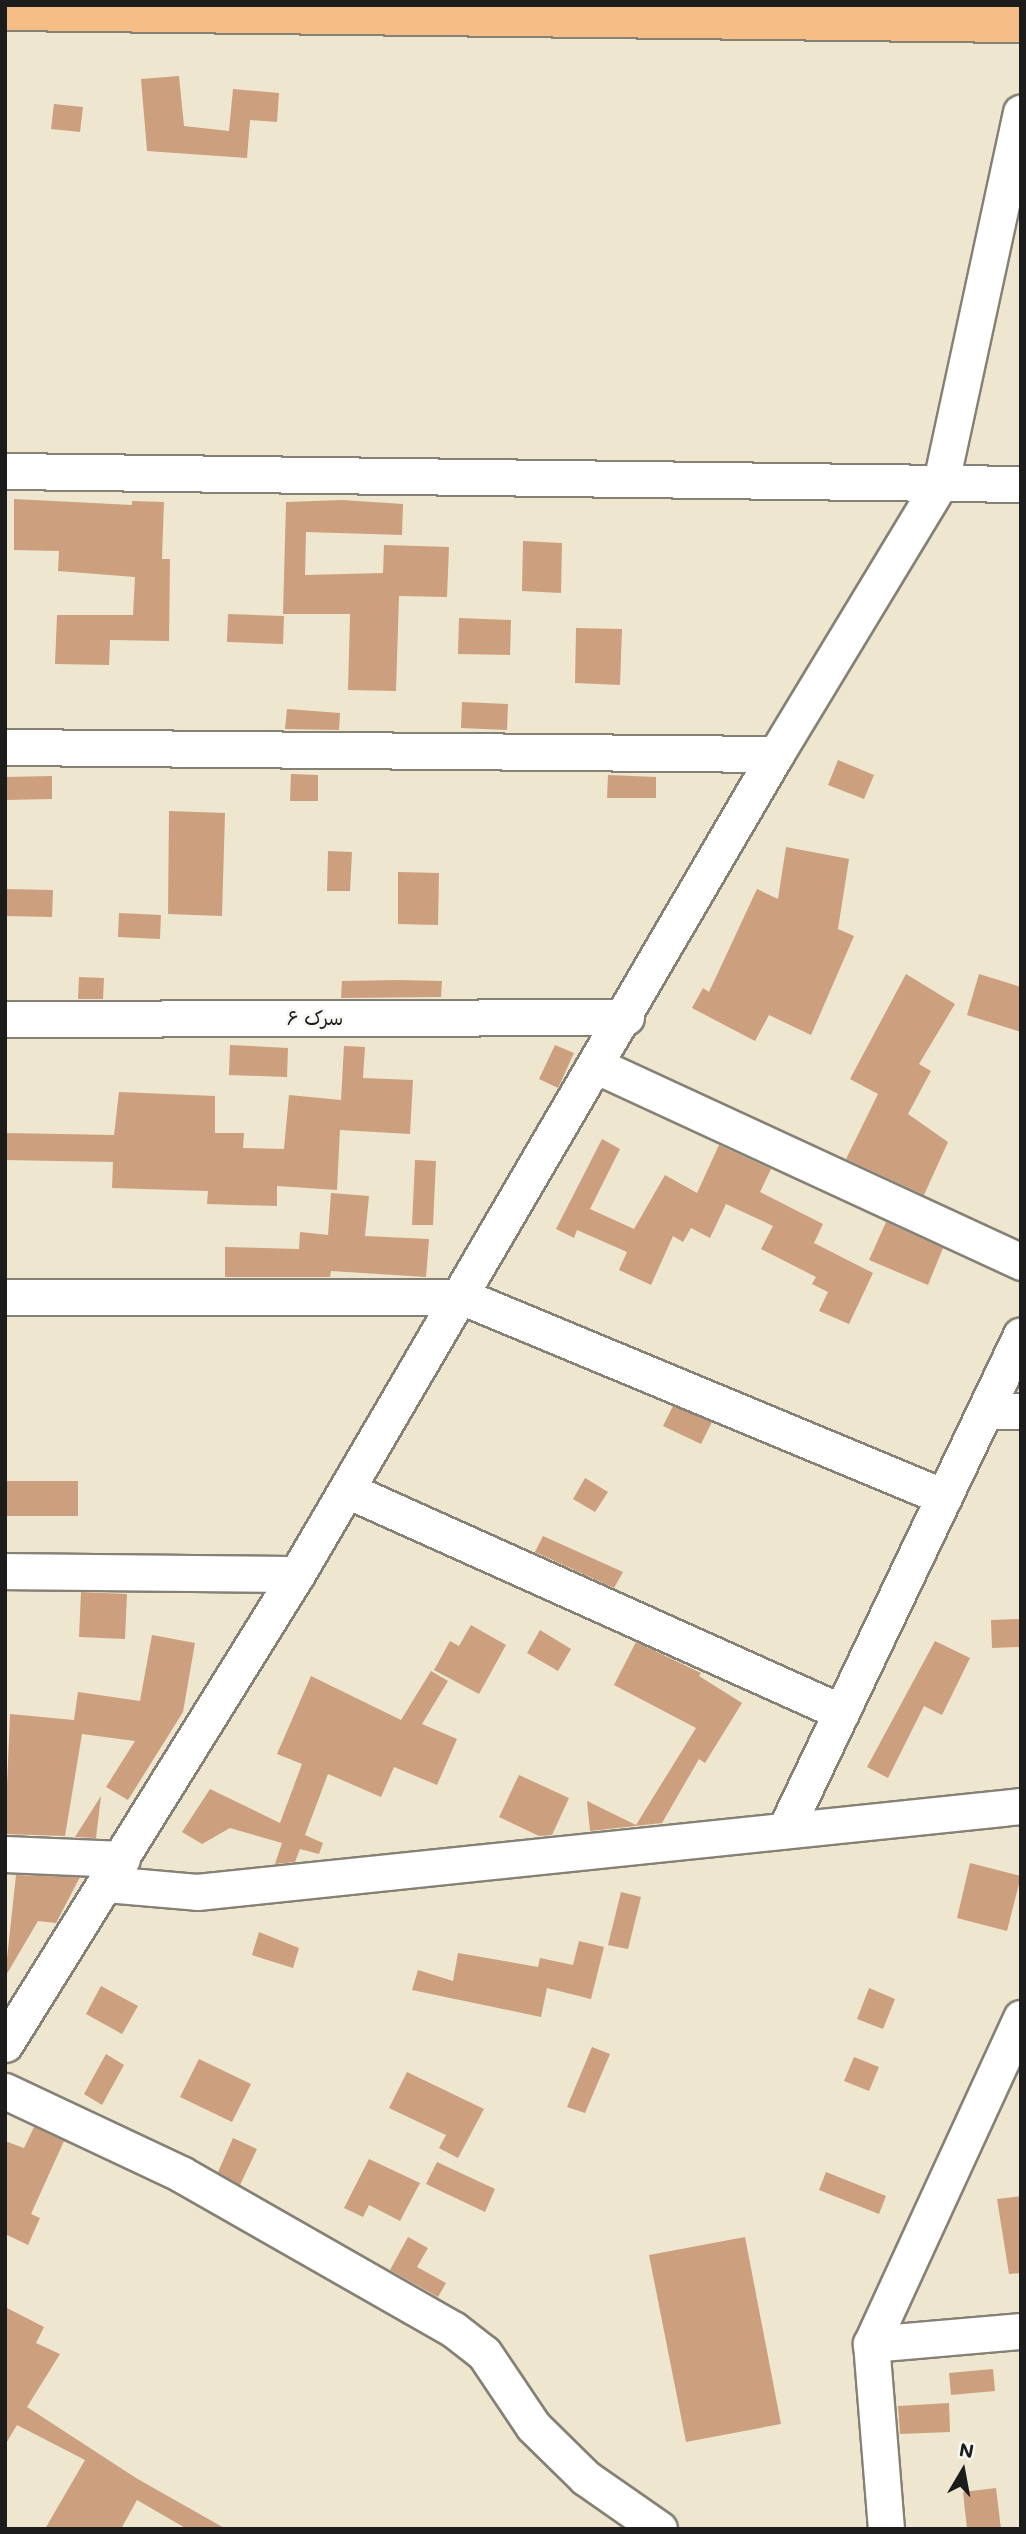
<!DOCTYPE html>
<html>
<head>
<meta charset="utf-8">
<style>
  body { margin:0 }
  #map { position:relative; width:1026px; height:2534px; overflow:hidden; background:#eee6ce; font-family:Mali,"Playpen Sans Arabic",sans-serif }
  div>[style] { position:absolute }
  .building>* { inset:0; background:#cca07e }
  .roads { filter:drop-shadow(2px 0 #858175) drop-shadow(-2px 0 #858175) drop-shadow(0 2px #858175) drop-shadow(0 -2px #858175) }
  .minor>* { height:35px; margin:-17.5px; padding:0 17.5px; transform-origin:17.5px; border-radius:17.5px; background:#fff }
  .major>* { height:38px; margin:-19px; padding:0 19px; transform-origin:19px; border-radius:19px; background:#f6be87 }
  span { translate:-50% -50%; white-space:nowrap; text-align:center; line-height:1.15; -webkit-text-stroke:5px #f6f6f2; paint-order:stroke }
  .street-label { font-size:19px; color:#1c1c1c }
  .frame { position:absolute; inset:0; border:7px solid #1c1c1c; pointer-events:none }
  .north { position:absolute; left:928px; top:2436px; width:70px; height:70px; -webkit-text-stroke:5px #f6f6f2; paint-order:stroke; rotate:10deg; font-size:19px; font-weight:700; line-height:28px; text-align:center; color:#1c1c1c }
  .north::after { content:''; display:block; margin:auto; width:24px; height:32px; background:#1c1c1c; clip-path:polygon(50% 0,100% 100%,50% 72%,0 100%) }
</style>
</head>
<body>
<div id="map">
  <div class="building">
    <i style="clip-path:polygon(179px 76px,184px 126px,229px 131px,233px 89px,279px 93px,277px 122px,250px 120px,247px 158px,147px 151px,141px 79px)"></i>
    <i style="clip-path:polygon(54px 104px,83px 107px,80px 132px,51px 129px)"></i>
    <i style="clip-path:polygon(14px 499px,132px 505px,132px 501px,164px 502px,162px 559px,170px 559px,169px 641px,110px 640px,109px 665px,55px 664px,57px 615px,133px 615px,135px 577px,58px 571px,59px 551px,14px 550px)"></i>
    <i style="clip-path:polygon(342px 500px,403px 504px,402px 535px,306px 532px,305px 575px,383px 573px,384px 545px,449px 547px,447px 597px,399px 596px,396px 691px,348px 690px,350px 614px,283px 614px,286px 502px)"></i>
    <i style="clip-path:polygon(523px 541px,562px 543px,561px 593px,522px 591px)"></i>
    <i style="clip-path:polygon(228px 614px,284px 616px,283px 644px,227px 642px)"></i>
    <i style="clip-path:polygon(459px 618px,511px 620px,510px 655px,458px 654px)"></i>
    <i style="clip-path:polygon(576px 628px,622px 629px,620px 685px,575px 683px)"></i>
    <i style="clip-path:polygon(462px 702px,508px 704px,507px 730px,461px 728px)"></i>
    <i style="clip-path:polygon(287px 709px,340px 713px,339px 730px,285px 729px)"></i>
    <i style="clip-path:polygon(838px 760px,874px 775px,864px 799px,828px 785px)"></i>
    <i style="clip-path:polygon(291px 774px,318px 775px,318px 801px,290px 801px)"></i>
    <i style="clip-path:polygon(608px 775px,656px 777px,656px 798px,607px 798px)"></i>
    <i style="clip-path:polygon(52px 776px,52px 799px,6px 800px,5px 777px)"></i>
    <i style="clip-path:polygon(169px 811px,225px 813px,222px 916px,168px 914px)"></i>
    <i style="clip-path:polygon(786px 847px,849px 859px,838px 929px,854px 936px,811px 1035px,769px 1015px,755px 1041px,692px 1008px,703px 988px,709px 992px,757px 889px,778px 899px)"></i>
    <i style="clip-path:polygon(328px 851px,352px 852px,350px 891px,327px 891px)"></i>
    <i style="clip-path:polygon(398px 872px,439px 873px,438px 925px,398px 924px)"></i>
    <i style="clip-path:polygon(5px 889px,53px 890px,52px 917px,5px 916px)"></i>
    <i style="clip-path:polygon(119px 913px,161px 915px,160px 939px,118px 937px)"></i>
    <i style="clip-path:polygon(906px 974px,955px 1004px,919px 1064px,931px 1071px,908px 1114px,948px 1142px,924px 1195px,846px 1159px,878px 1094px,850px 1079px)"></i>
    <i style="clip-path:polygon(979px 974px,1021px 987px,1021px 1032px,967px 1015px)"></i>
    <i style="clip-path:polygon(79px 977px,104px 978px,103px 999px,78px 999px)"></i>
    <i style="clip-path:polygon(399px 980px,442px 981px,441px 997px,341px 998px,342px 981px)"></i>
    <i style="clip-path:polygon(230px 1045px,288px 1048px,287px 1077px,229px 1075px)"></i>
    <i style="clip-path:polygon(555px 1045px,574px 1053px,558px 1088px,539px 1079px)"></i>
    <i style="clip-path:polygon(344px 1046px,365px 1047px,363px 1078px,413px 1080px,410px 1134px,340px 1130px,337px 1190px,277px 1186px,277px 1206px,207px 1204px,208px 1191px,112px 1188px,113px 1162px,5px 1160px,5px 1133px,114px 1135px,119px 1092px,215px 1096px,215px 1133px,244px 1133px,243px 1148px,284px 1149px,289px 1095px,341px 1100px)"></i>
    <i style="clip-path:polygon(602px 1139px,620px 1149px,590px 1209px,634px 1229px,665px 1175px,697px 1193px,719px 1145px,771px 1169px,760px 1192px,823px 1224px,814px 1243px,873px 1273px,849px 1324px,819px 1311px,828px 1292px,812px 1284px,816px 1277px,761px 1249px,773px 1226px,726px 1204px,710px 1238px,691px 1228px,683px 1242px,673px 1236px,651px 1285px,619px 1270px,627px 1252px,577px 1230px,574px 1238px,556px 1229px)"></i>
    <i style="clip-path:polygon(415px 1160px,436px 1161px,433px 1225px,412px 1225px)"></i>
    <i style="clip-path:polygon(331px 1193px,369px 1196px,365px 1236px,429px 1239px,426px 1277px,331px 1271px,330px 1277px,225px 1277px,225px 1247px,299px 1249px,300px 1232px,328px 1235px)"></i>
    <i style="clip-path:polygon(886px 1222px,943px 1248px,928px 1285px,869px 1260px)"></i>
    <i style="clip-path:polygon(673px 1406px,712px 1422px,701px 1444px,663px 1426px)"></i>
    <i style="clip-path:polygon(585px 1478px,608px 1492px,595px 1512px,573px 1499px)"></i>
    <i style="clip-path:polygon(5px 1481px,78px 1481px,78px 1516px,5px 1516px)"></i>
    <i style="clip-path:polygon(543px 1536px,623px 1572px,614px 1588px,535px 1552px)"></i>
    <i style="clip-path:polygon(81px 1592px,127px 1594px,125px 1639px,79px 1637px)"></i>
    <i style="clip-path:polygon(1021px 1619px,1021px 1647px,992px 1648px,991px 1620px)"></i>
    <i style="clip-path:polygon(471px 1625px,506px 1645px,479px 1694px,434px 1670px,450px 1641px,459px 1646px)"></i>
    <i style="clip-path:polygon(540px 1630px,571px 1649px,558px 1671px,527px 1653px)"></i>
    <i style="clip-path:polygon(152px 1635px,195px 1643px,183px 1712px,128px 1800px,106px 1787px,135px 1741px,82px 1734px,65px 1836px,5px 1834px,10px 1714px,74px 1720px,78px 1692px,140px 1701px)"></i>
    <i style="clip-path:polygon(935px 1641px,970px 1658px,942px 1715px,924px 1706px,888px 1778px,867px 1767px)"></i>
    <i style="clip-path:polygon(636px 1642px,701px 1673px,699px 1676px,742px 1703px,705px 1763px,699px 1759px,662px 1823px,590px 1831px,587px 1801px,636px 1825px,696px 1728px,614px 1685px)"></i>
    <i style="clip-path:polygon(431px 1671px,448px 1681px,422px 1724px,457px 1739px,437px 1785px,394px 1767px,381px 1797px,328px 1774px,305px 1835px,323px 1843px,319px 1854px,300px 1849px,295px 1862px,275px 1864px,282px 1843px,230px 1828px,202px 1844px,182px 1832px,210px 1789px,280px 1823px,302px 1764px,277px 1754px,311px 1676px,401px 1720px)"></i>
    <i style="clip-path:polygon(519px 1775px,569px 1798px,552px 1835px,539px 1836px,499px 1817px)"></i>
    <i style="clip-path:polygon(101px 1796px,96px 1838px,75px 1837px)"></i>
    <i style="clip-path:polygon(970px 1863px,1021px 1876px,1007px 1931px,957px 1918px)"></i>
    <i style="clip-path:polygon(16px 1875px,80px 1877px,56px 1923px,38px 1921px,5px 1977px)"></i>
    <i style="clip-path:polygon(621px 1892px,641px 1897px,628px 1949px,608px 1945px)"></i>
    <i style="clip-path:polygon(259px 1932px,299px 1948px,293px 1968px,252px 1955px)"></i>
    <i style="clip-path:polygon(579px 1941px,604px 1947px,591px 1999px,547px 1988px,541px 2017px,412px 1990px,418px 1970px,453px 1981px,458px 1953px,538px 1967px,540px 1958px,573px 1965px)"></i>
    <i style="clip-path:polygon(101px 1986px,138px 2006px,122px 2034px,86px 2014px)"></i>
    <i style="clip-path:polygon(869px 1988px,895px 1999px,883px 2029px,857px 2019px)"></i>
    <i style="clip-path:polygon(592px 2047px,610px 2054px,585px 2113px,567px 2107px)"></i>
    <i style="clip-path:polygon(106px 2054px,124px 2065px,102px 2105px,84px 2094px)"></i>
    <i style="clip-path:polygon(854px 2057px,879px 2067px,869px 2091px,844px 2081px)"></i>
    <i style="clip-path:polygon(199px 2059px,251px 2084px,232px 2122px,180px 2097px)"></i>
    <i style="clip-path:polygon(407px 2072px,484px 2109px,458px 2158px,439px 2148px,446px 2135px,389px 2108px)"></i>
    <i style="clip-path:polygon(34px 2127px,64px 2141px,31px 2214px,40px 2218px,28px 2245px,5px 2234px,5px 2141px,24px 2148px)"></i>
    <i style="clip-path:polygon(233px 2138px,257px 2149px,240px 2185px,218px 2172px)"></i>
    <i style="clip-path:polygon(369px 2159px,420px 2183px,400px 2221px,369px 2205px,363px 2217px,344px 2208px)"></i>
    <i style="clip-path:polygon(437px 2162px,495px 2189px,485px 2212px,426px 2184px)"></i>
    <i style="clip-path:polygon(826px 2172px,886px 2196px,879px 2214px,819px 2190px)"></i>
    <i style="clip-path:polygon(1021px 2196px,1021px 2273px,1009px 2274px,997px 2199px)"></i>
    <i style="clip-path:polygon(408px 2237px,428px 2248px,417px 2267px,446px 2283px,438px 2297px,390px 2270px)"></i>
    <i style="clip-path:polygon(745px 2237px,781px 2424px,686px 2442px,649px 2255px)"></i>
    <i style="clip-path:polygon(5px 2307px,44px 2327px,36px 2343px,60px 2354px,27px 2407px,136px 2478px,226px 2529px,187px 2529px,137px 2500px,121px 2529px,45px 2529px,85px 2460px,17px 2425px,5px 2445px)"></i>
    <i style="clip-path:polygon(993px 2369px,995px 2391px,951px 2395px,949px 2373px)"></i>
    <i style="clip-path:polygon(949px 2403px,950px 2432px,900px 2434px,898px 2406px)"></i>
    <i style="clip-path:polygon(996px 2488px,1001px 2529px,967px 2529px,963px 2492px)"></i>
  </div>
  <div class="roads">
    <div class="minor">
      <i style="left:5px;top:471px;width:1016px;rotate:0.73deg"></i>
      <i style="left:5px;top:747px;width:771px;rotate:0.52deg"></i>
      <i style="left:5px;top:1019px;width:621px;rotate:-0.18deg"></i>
      <i style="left:597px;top:1066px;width:467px;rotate:24.8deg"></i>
      <i style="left:5px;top:1297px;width:458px"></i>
      <i style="left:463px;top:1297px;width:521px;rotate:22.58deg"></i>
      <i style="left:985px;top:1411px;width:36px"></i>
      <i style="left:347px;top:1490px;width:542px;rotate:24.2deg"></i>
      <i style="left:5px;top:1571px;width:292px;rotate:0.6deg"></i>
      <i style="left:785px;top:1830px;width:548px;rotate:-64.51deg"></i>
      <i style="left:5px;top:1854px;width:117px;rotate:2.4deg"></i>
      <i style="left:106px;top:1884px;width:91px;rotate:5deg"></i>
      <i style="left:197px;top:1892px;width:828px;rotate:-5.96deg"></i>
      <i style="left:5px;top:2044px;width:553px;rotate:-58.15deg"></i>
      <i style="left:297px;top:1574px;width:950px;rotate:-59.71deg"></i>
      <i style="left:776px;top:754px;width:318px;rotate:-58.8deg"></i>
      <i style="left:941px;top:482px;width:378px;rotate:-77.8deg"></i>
      <i style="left:5px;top:2091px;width:195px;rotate:25.2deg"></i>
      <i style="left:181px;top:2174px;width:313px;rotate:29.7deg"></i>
      <i style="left:453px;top:2329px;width:39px;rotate:38deg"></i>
      <i style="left:484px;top:2353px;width:88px;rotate:56.1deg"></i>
      <i style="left:533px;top:2426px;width:74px;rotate:44.5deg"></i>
      <i style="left:586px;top:2478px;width:89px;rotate:34.9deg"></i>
      <i style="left:871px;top:2344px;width:151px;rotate:-5deg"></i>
      <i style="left:886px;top:2529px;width:186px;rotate:-94.6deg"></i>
      <i style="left:871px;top:2344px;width:359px;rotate:-65.3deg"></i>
    </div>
    <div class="major">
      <i style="left:5px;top:11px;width:1016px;rotate:0.68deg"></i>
    </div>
  </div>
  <div class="street-label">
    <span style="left:315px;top:1018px">سرک ۶</span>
  </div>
  <div class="frame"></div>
  <div class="north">N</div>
</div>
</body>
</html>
